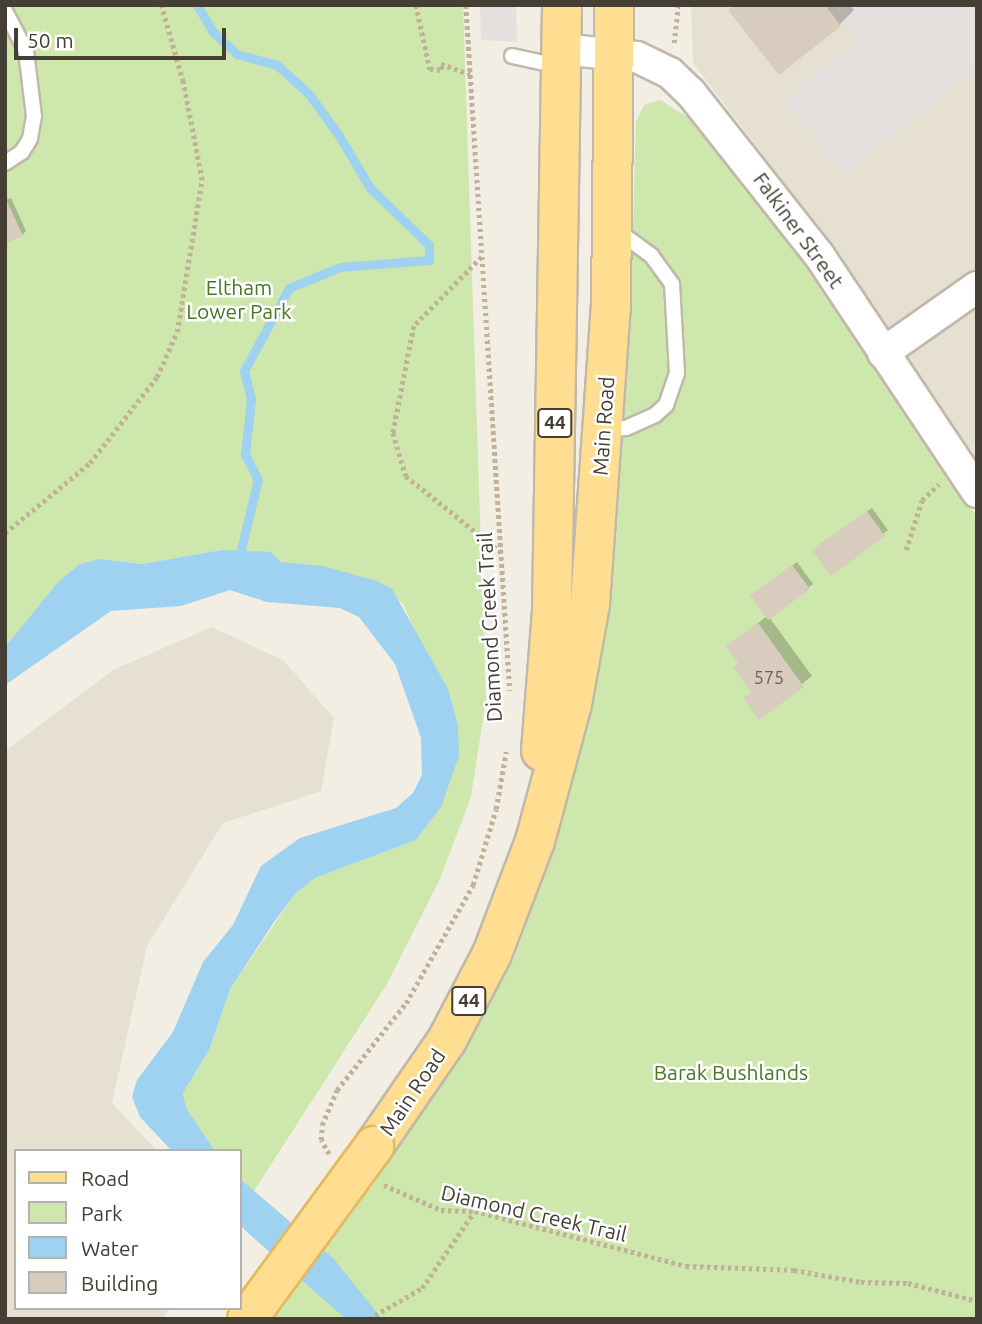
<!DOCTYPE html>
<html>
<head>
<meta charset="utf-8">
<style>
  body { margin:0 }
  #map { position:relative; width:982px; height:1324px; overflow:hidden; background:#f2eee4; font-family:Ubuntu,sans-serif }
  div>[style] { position:absolute }
  .residential>* { inset:0; background:#e6e0d2 }
  .green>* { inset:0; background:#cee7ac }
  .parking>* { inset:0; background:#e3e0dd }
  .water>* { inset:0; background:#9fd1f0 }
  .shadow>* { inset:0; background:#0003 }
  .stream>* { height:9px; margin:-4.5px; padding:0 4.5px; transform-origin:4.5px; border-radius:4.5px; background:#9fd1f0 }
  .building>* { inset:0; background:#d7ccbd }
  .path>* { height:4.5px; margin-top:-2.25px; transform-origin:0; background:repeating-linear-gradient(90deg,#c0b198 0 3.5px,transparent 0 7px) }
  .roads { filter:drop-shadow(2px 0 #c1b8aa) drop-shadow(-2px 0 #c1b8aa) drop-shadow(0 2px #c1b8aa) drop-shadow(0 -2px #c1b8aa) }
  .lane>* { height:14px; margin:-7px; padding:0 7px; transform-origin:7px; border-radius:7px; background:#fff }
  .street>* { height:30px; margin:-15px; padding:0 15px; transform-origin:15px; border-radius:15px; background:#fff }
  .primary>* { height:38px; margin:-19px; padding:0 19px; transform-origin:19px; border-radius:19px; background:#ffdd91 }
  .bridges { filter:drop-shadow(2px 0 #e4ba61) drop-shadow(-2px 0 #e4ba61) drop-shadow(0 2px #e4ba61) drop-shadow(0 -2px #e4ba61) }
  .primary-bridge>* { height:38px; margin:-19px; padding:0 19px; transform-origin:19px; border-radius:19px; background:#ffdd91 }
  span { translate:-50% -50%; white-space:nowrap; text-align:center; line-height:1.15; -webkit-text-stroke:5px #fff; paint-order:stroke }
  .number-label { font-size:18px; color:#696256 }
  .number-label span { -webkit-text-stroke-width:0 }
  .shield-label span { padding:2px 5px; background:#fff; border:2px solid; border-radius:5px; -webkit-text-stroke-width:0 }
  .shield-label { font-size:19px; color:#443e34; font-weight:700 }
  .street-label { font-size:21px; color:#443e34 }
  .park-label { font-size:21px; color:#477627 }
  .frame { position:absolute; inset:0; border:7px solid #443e34; pointer-events:none }
  .legend { position:absolute; left:14px; top:1149px; width:228px; height:161px; box-sizing:border-box; background:#fff; border:2px solid #b4b2ae; margin:0; padding:9px 12px; list-style:none; font-size:21px; color:#443e34 }
  .legend li { display:flex; align-items:center; gap:14px; height:35px }
  .legend b { width:35px; border:2px solid #b4b2ae }
  .scale { position:absolute; left:14px; top:28px; width:212px; height:32px; box-sizing:border-box; border:4px solid #443e34; border-top:0; padding-left:9px; font-size:21px; line-height:24px; white-space:nowrap; color:#443e34; -webkit-text-stroke:5px #fff; paint-order:stroke }
</style>
</head>
<body>
<div id="map">
  <div class="residential">
    <i style="clip-path:polygon(691px 5px,977px 5px,977px 463px,820px 230px,693px 63px)"></i>
    <i style="clip-path:polygon(212px 627px,284px 661px,334px 718px,321px 791px,223px 823px,147px 946px,112px 1103px,157px 1151px,16px 1151px,16px 1308px,169px 1308px,163px 1319px,5px 1319px,5px 751px,113px 670px)"></i>
  </div>
  <div class="green">
    <i style="clip-path:polygon(5px 5px,463px 5px,486px 699px,471px 797px,440px 879px,387px 984px,254px 1191px,240px 1179px,240px 1151px,215px 1151px,186px 1108px,183px 1093px,210px 1048px,230px 989px,295px 894px,315px 878px,416px 840px,441px 807px,413px 626px,403px 604px,377px 581px,222px 550px,142px 564px,100px 559px,31px 616px,5px 647px)"></i>
    <i style="clip-path:polygon(660px 100px,689px 118px,748px 183px,977px 517px,977px 1319px,270px 1319px,411px 1130px,469px 1042px,515px 956px,552px 852px,612px 538px,630px 336px,636px 122px,644px 105px)"></i>
  </div>
  <div class="parking">
    <i style="clip-path:polygon(480px 5px,516px 5px,517px 42px,481px 40px)"></i>
    <i style="clip-path:polygon(830px 5px,977px 5px,977px 69px,843px 175px,784px 99px,858px 41px)"></i>
  </div>
  <div class="water">
    <i style="clip-path:polygon(222px 550px,271px 552px,281px 562px,323px 566px,377px 581px,392px 589px,448px 689px,458px 726px,459px 756px,441px 807px,416px 840px,315px 878px,295px 894px,274px 922px,230px 989px,210px 1048px,183px 1093px,186px 1108px,215px 1151px,172px 1151px,140px 1117px,132px 1097px,137px 1080px,173px 1032px,203px 962px,233px 925px,261px 866px,300px 838px,396px 808px,413px 793px,422px 775px,421px 738px,395px 664px,359px 617px,340px 608px,267px 602px,230px 590px,181px 606px,111px 611px,5px 685px,5px 647px,59px 581px,80px 564px,100px 559px,142px 564px)"></i>
    <i style="clip-path:polygon(240px 1179px,333px 1258px,382px 1319px,346px 1319px,248px 1233px,240px 1225px)"></i>
  </div>
  <div class="shadow">
    <i style="clip-path:polygon(736px 5px,850px 5px,854px 10px,840px 24px)"></i>
    <i style="clip-path:polygon(11px 198px,26px 231px,22px 235px,5px 200px)"></i>
    <i style="clip-path:polygon(872px 508px,888px 530px,831px 573px,818px 546px)"></i>
    <i style="clip-path:polygon(797px 562px,813px 584px,769px 617px,812px 676px,760px 717px,740px 662px,729px 646px,767px 616px,756px 592px)"></i>
  </div>
  <div class="stream">
    <i style="left:197px;top:5px;width:31px;rotate:59deg"></i>
    <i style="left:213px;top:32px;width:33px;rotate:43deg"></i>
    <i style="left:237px;top:54px;width:41px;rotate:15.4deg"></i>
    <i style="left:277px;top:65px;width:42px;rotate:42.1deg"></i>
    <i style="left:308px;top:93px;width:51px;rotate:53.8deg"></i>
    <i style="left:338px;top:134px;width:63px;rotate:59.3deg"></i>
    <i style="left:370px;top:188px;width:82px;rotate:44deg"></i>
    <i style="left:429px;top:245px;width:15px;rotate:90deg"></i>
    <i style="left:429px;top:260px;width:89px;rotate:175.5deg"></i>
    <i style="left:340px;top:267px;width:55px;rotate:157.6deg"></i>
    <i style="left:289px;top:288px;width:94px;rotate:118.5deg"></i>
    <i style="left:244px;top:371px;width:29px;rotate:76deg"></i>
    <i style="left:251px;top:399px;width:55px;rotate:96.2deg"></i>
    <i style="left:245px;top:454px;width:28px;rotate:63deg"></i>
    <i style="left:258px;top:479px;width:85px;rotate:103.5deg"></i>
  </div>
  <div class="building">
    <i style="clip-path:polygon(735px 5px,825px 5px,841px 26px,779px 75px,728px 10px)"></i>
    <i style="clip-path:polygon(5px 197px,23px 236px,5px 244px)"></i>
    <i style="clip-path:polygon(867px 511px,885px 536px,831px 576px,812px 550px)"></i>
    <i style="clip-path:polygon(792px 565px,810px 589px,768px 620px,750px 596px)"></i>
    <i style="clip-path:polygon(758px 623px,804px 687px,759px 720px,743px 698px,751px 692px,733px 667px,738px 663px,726px 646px)"></i>
  </div>
  <div class="path">
    <i style="left:416px;top:5px;width:66px;rotate:77.7deg"></i>
    <i style="left:430px;top:69px;width:11px;rotate:5deg"></i>
    <i style="left:441px;top:70px;width:6px;rotate:-90deg"></i>
    <i style="left:441px;top:64px;width:31px;rotate:19deg"></i>
    <i style="left:466px;top:5px;width:687px;rotate:86.33deg"></i>
    <i style="left:674px;top:43px;width:38px;rotate:-84deg"></i>
    <i style="left:482px;top:257px;width:97px;rotate:134.6deg"></i>
    <i style="left:414px;top:326px;width:109px;rotate:101.1deg"></i>
    <i style="left:393px;top:433px;width:45px;rotate:73.2deg"></i>
    <i style="left:406px;top:476px;width:122px;rotate:38.7deg"></i>
    <i style="left:5px;top:533px;width:110px;rotate:-39.5deg"></i>
    <i style="left:90px;top:463px;width:109px;rotate:-52.1deg"></i>
    <i style="left:157px;top:377px;width:49px;rotate:-66deg"></i>
    <i style="left:177px;top:332px;width:154px;rotate:-80.7deg"></i>
    <i style="left:202px;top:180px;width:100px;rotate:-101deg"></i>
    <i style="left:183px;top:82px;width:80px;rotate:-105.9deg"></i>
    <i style="left:906px;top:550px;width:52px;rotate:-72.3deg"></i>
    <i style="left:922px;top:500px;width:23px;rotate:-43deg"></i>
    <i style="left:329px;top:1154px;width:16px;rotate:-120deg"></i>
    <i style="left:321px;top:1140px;width:15px;rotate:-86deg"></i>
    <i style="left:322px;top:1125px;width:38px;rotate:-67deg"></i>
    <i style="left:337px;top:1090px;width:111px;rotate:-51.6deg"></i>
    <i style="left:406px;top:1003px;width:136px;rotate:-60.4deg"></i>
    <i style="left:473px;top:885px;width:79px;rotate:-73.2deg"></i>
    <i style="left:496px;top:809px;width:58px;rotate:-80deg"></i>
    <i style="left:384px;top:1185px;width:62px;rotate:23.7deg"></i>
    <i style="left:441px;top:1210px;width:34px;rotate:2deg"></i>
    <i style="left:475px;top:1211px;width:218px;rotate:14.6deg"></i>
    <i style="left:686px;top:1266px;width:108px;rotate:2.1deg"></i>
    <i style="left:794px;top:1270px;width:68px;rotate:10.2deg"></i>
    <i style="left:861px;top:1282px;width:47px;rotate:1.2deg"></i>
    <i style="left:908px;top:1283px;width:71px;rotate:14.6deg"></i>
    <i style="left:369px;top:1319px;width:61px;rotate:-30.3deg"></i>
    <i style="left:422px;top:1288px;width:92px;rotate:-55.6deg"></i>
  </div>
  <div class="roads">
    <div class="lane">
      <i style="left:5px;top:11px;width:45px;rotate:62.3deg"></i>
      <i style="left:26px;top:51px;width:65px;rotate:83deg"></i>
      <i style="left:34px;top:116px;width:23px;rotate:100deg"></i>
      <i style="left:30px;top:139px;width:15px;rotate:122deg"></i>
      <i style="left:22px;top:152px;width:20px;rotate:147deg"></i>
      <i style="left:512px;top:56px;width:47px;rotate:12.3deg"></i>
      <i style="left:604px;top:430px;width:22px;rotate:-5deg"></i>
      <i style="left:626px;top:428px;width:32px;rotate:-24deg"></i>
      <i style="left:655px;top:415px;width:15px;rotate:-42deg"></i>
      <i style="left:666px;top:405px;width:34px;rotate:-71deg"></i>
      <i style="left:677px;top:373px;width:89px;rotate:-93.2deg"></i>
      <i style="left:672px;top:284px;width:34px;rotate:-126deg"></i>
      <i style="left:652px;top:256px;width:42px;rotate:-143.7deg"></i>
    </div>
    <div class="street">
      <i style="left:561px;top:49px;width:76px;rotate:6deg"></i>
      <i style="left:637px;top:57px;width:37px;rotate:26deg"></i>
      <i style="left:670px;top:73px;width:29px;rotate:44deg"></i>
      <i style="left:691px;top:93px;width:206px;rotate:51.7deg"></i>
      <i style="left:819px;top:255px;width:285px;rotate:56.3deg"></i>
      <i style="left:883px;top:353px;width:115px;rotate:-35.1deg"></i>
    </div>
    <div class="primary">
      <i style="left:541px;top:751px;width:141px;rotate:-85.5deg"></i>
      <i style="left:552px;top:610px;width:605px;rotate:-89.05deg"></i>
      <i style="left:374px;top:1146px;width:129px;rotate:-55.4deg"></i>
      <i style="left:447px;top:1040px;width:97px;rotate:-62.4deg"></i>
      <i style="left:492px;top:954px;width:121px;rotate:-69.2deg"></i>
      <i style="left:535px;top:841px;width:142px;rotate:-74.9deg"></i>
      <i style="left:572px;top:704px;width:102px;rotate:-79.8deg"></i>
      <i style="left:590px;top:604px;width:298px;rotate:-86deg"></i>
      <i style="left:611px;top:307px;width:302px;rotate:-89.4deg"></i>
    </div>
  </div>
  <div class="bridges">
    <div class="primary-bridge">
      <i style="left:247px;top:1319px;width:215px;rotate:-53.7deg"></i>
    </div>
  </div>
  <div class="number-label">
    <span style="left:769px;top:677px">575</span>
  </div>
  <div class="shield-label">
    <span style="left:555px;top:423px">44</span>
    <span style="left:469px;top:1001px">44</span>
  </div>
  <div class="street-label">
    <span style="left:799px;top:230px;rotate:54deg">Falkiner Street</span>
    <span style="left:603px;top:426px;rotate:-86deg">Main Road</span>
    <span style="left:489px;top:627px;rotate:-93deg">Diamond Creek Trail</span>
    <span style="left:412px;top:1092px;rotate:-56deg">Main Road</span>
    <span style="left:534px;top:1213px;rotate:13deg">Diamond Creek Trail</span>
  </div>
  <div class="park-label">
    <span style="left:239px;top:299px">Eltham<br>Lower Park</span>
    <span style="left:731px;top:1072px">Barak Bushlands</span>
  </div>
  <div class="frame"></div>
  <ul class="legend">
  <li><b style="height:9px;background:#ffdd91"></b>Road</li>
  <li><b style="height:19px;background:#cee7ac"></b>Park</li>
  <li><b style="height:19px;background:#9fd1f0"></b>Water</li>
  <li><b style="height:19px;background:#d7ccbd"></b>Building</li>
  </ul>
  <div class="scale">50 m</div>
</div>
</body>
</html>
